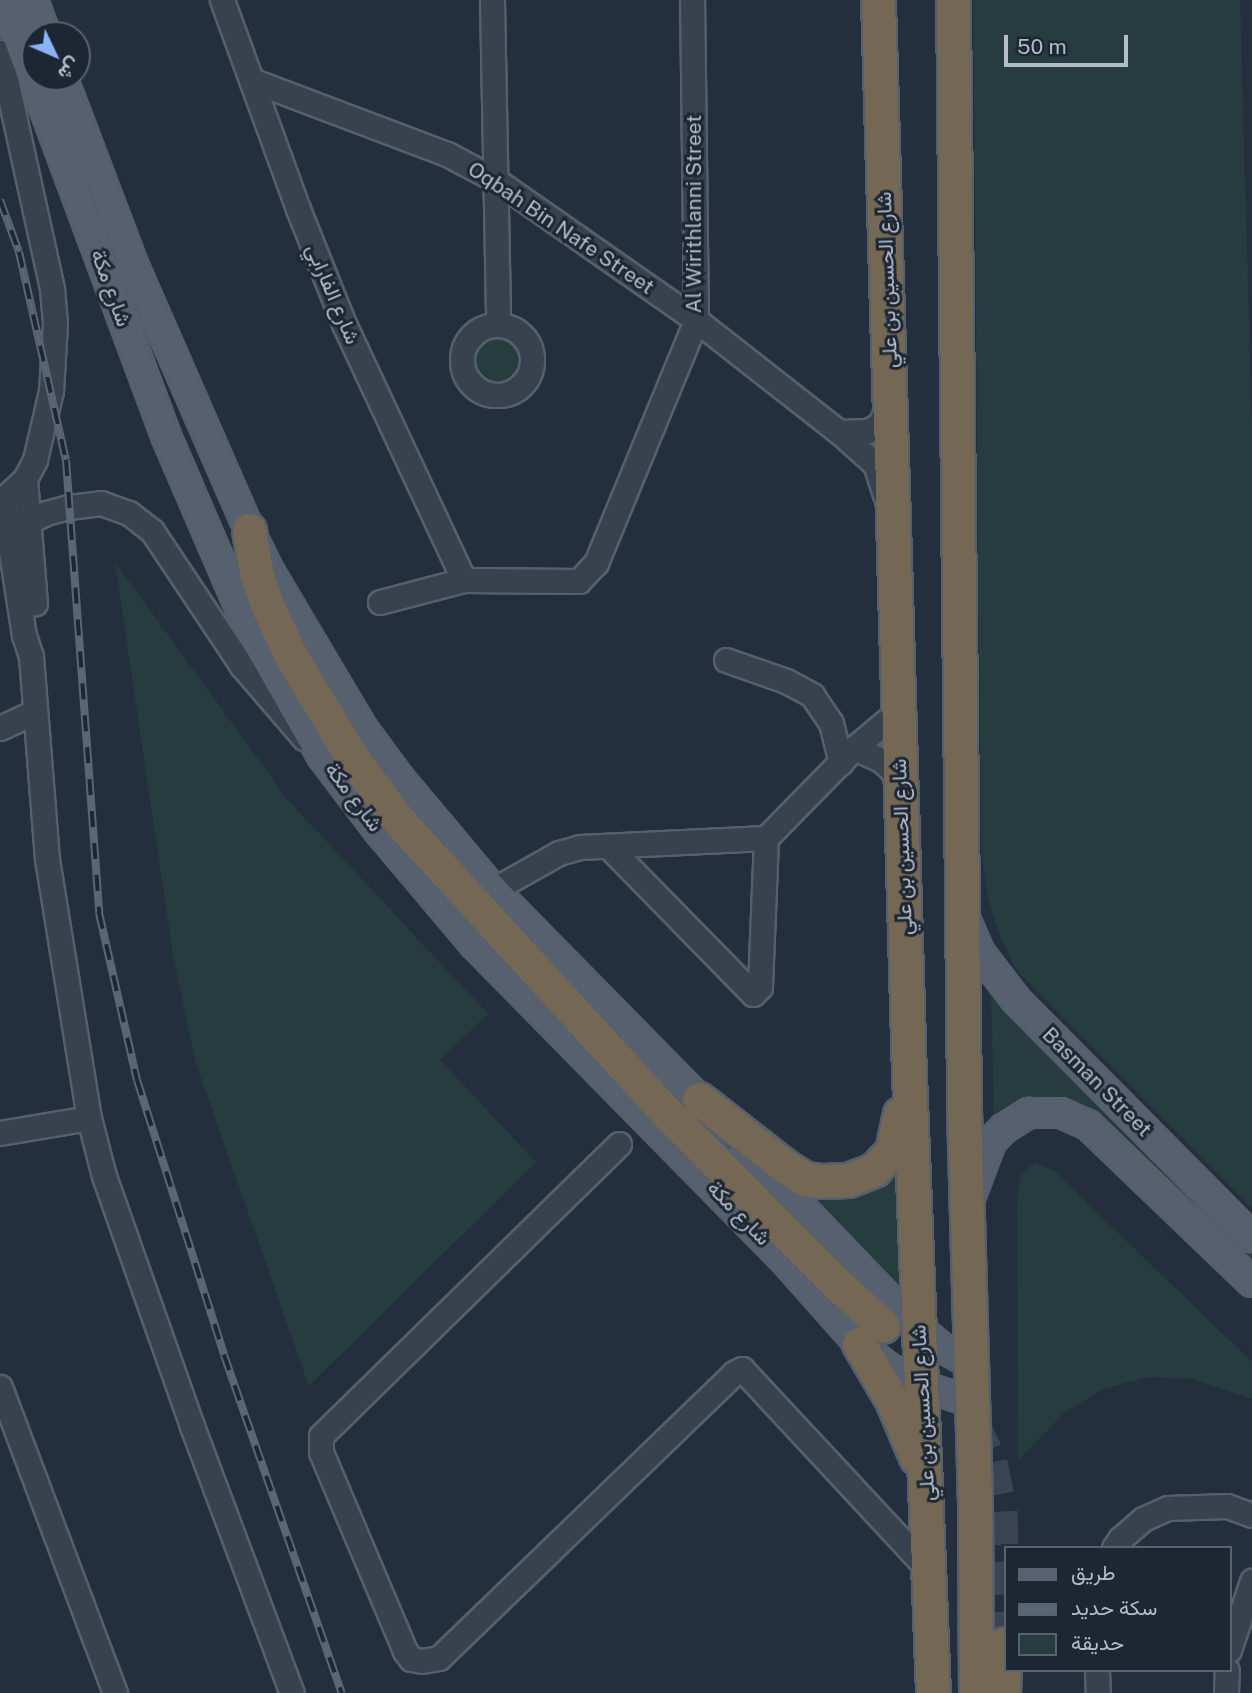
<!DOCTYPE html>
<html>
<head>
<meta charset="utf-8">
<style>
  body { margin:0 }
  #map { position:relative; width:1252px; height:1693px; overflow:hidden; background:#242f3e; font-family:"Public Sans",Vazirmatn,sans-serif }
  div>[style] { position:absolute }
  .green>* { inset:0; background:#263c3f }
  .round { border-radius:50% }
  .highway-tunnel>* { height:33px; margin-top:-16.5px; transform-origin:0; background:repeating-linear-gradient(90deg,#3a4453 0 33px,transparent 0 50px) }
  .roads { filter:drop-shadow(2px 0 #565f6c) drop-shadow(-2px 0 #565f6c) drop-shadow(0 2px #565f6c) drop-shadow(0 -2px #565f6c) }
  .minor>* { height:23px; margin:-11.5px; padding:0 11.5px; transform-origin:11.5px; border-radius:11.5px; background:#38414e }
  .minor>.ring { margin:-11.5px; padding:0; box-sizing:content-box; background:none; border:23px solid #38414e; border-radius:50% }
  .major>* { height:28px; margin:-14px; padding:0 14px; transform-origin:14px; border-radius:14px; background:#56606e }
  .highway>* { height:33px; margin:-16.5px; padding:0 16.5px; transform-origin:16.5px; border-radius:16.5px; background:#746855 }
  .rail>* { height:8px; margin-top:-4px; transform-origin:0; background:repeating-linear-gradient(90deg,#1d2633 0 16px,#5a6575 0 32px); box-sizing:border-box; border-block:2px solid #5a6575 }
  span { translate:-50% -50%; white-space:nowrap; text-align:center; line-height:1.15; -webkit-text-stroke:6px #1d2633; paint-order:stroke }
  .street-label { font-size:21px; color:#b4bcc9 }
  .legend { position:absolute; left:1004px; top:1546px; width:228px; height:126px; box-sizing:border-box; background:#1d2633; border:2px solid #59626f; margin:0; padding:9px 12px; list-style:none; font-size:21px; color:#b4bcc9 }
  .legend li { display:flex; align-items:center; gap:14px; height:35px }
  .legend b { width:35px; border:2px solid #59626f }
  .north { position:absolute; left:21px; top:21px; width:70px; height:70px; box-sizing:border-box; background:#1d2633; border:2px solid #59626f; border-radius:50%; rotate:134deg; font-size:19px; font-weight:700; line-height:28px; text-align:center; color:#b4bcc9 }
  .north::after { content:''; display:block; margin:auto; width:24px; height:32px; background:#8ab4f8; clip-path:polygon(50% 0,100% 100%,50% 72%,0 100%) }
  .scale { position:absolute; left:1004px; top:35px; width:124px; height:32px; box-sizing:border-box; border:4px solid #b4bcc9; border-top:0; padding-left:9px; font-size:21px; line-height:24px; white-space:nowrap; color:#b4bcc9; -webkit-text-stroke:5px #1d2633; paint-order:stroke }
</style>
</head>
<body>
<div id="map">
  <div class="green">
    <i style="clip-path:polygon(973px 0,1240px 0,1252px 423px,1252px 1209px,1016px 970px,1001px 939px,988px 898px,981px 851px)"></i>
    <i class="round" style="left:466px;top:329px;width:62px;height:62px"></i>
    <i style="clip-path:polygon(115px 562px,287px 799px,488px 1014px,440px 1060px,536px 1162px,309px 1386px,196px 1064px,173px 955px)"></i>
    <i style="clip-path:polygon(991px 988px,1252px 1251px,1252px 1262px,1198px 1208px,1169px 1191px,1086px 1108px,1068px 1100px,1043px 1097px,1017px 1102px,994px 1117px)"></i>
    <i style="clip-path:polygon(1035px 1162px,1055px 1172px,1252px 1362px,1252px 1399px,1192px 1379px,1147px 1377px,1103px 1389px,1064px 1413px,1018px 1461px,1017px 1205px,1020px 1175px)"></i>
    <i style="clip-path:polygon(899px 1172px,902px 1290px,813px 1207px,818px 1197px)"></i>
  </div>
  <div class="highway-tunnel">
    <i style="left:972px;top:1421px;width:45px;rotate:65.1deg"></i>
    <i style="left:991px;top:1462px;width:50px;rotate:78.5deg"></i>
    <i style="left:1001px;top:1511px;width:133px;rotate:88.3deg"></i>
  </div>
  <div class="roads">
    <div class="minor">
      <i style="left:222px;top:0;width:222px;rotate:70deg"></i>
      <i style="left:298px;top:209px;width:124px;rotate:68.2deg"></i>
      <i style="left:344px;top:324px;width:283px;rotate:64.9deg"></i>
      <i style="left:492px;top:0;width:325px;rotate:88.9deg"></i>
      <i style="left:0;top:52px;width:243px;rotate:77.6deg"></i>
      <i style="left:52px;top:289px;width:35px;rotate:85deg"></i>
      <i style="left:55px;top:324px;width:67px;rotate:93.4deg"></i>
      <i style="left:51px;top:391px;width:71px;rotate:103.1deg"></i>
      <i style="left:35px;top:460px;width:21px;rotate:118deg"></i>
      <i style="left:25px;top:479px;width:34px;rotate:137deg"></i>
      <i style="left:251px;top:80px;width:210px;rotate:20.7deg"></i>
      <i style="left:447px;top:154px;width:53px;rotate:28deg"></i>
      <i style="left:494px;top:179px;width:246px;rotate:34.9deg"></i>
      <i style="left:696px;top:320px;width:182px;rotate:38.1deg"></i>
      <i style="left:839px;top:432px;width:48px;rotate:41.6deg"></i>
      <i style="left:875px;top:464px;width:32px;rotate:72deg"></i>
      <i class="ring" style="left:462px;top:325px;width:47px;height:47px"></i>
      <i style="left:839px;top:432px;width:29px;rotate:-2deg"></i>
      <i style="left:868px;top:431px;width:14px;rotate:-30deg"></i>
      <i style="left:880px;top:424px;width:24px;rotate:-66deg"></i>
      <i style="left:25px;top:479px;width:125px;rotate:85.4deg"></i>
      <i style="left:3px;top:500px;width:137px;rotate:81.2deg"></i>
      <i style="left:24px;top:635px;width:22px;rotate:72deg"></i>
      <i style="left:31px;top:656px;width:204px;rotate:85.5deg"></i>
      <i style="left:47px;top:859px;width:262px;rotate:80.8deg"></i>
      <i style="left:89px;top:1118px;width:60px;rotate:75.5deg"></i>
      <i style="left:104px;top:1176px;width:265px;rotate:70.6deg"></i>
      <i style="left:192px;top:1426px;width:285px;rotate:69.5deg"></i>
      <i style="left:0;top:536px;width:51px;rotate:-26.6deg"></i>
      <i style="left:46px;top:513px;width:24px;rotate:-15deg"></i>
      <i style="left:69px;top:507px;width:32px;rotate:-7deg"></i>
      <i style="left:101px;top:503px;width:30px;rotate:20deg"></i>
      <i style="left:129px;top:513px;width:29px;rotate:38deg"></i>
      <i style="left:152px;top:531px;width:162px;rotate:56.3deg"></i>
      <i style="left:242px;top:666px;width:95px;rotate:49.3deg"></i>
      <i style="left:380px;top:602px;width:87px;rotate:-14.7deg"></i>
      <i style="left:464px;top:580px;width:115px;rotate:0.5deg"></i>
      <i style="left:579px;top:581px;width:25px;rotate:-47deg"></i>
      <i style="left:596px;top:563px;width:263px;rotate:-67.6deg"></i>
      <i style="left:696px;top:320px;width:320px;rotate:-90.7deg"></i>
      <i style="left:726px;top:660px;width:64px;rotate:19.3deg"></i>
      <i style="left:786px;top:681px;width:30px;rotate:28deg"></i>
      <i style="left:812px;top:695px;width:34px;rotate:56deg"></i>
      <i style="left:831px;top:723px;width:41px;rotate:76deg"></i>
      <i style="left:0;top:728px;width:38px;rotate:-25deg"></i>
      <i style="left:854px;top:748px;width:30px;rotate:24deg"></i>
      <i style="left:881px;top:760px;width:16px;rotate:43deg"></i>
      <i style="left:893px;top:771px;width:18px;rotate:74deg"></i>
      <i style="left:608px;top:846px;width:207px;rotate:45.6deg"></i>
      <i style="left:753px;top:994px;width:10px;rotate:-45deg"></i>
      <i style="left:760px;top:987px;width:149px;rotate:-87.7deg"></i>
      <i style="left:493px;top:890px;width:76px;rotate:-29.3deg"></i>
      <i style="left:559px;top:853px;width:22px;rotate:-16deg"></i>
      <i style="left:580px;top:847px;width:186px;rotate:-2.8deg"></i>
      <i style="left:766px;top:838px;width:126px;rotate:-45.6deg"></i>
      <i style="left:854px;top:748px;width:56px;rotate:-39.9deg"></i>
      <i style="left:0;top:1133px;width:90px;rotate:-9.6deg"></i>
      <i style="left:619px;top:1144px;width:417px;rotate:135.6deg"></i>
      <i style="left:321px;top:1436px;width:16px;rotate:90deg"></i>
      <i style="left:321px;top:1452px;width:216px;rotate:67.1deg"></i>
      <i style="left:405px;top:1651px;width:10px;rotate:53deg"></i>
      <i style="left:411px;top:1659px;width:11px;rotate:10deg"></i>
      <i style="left:422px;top:1661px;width:17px;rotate:-10deg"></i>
      <i style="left:439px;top:1658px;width:410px;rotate:-44deg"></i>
      <i style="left:734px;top:1373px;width:9px;rotate:-27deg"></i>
      <i style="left:742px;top:1369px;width:275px;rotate:47.1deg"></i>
      <i style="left:0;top:1387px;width:327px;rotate:69.4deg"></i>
      <i style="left:1114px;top:1548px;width:11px;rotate:-56deg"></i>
      <i style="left:1120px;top:1539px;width:30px;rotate:-41deg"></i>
      <i style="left:1143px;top:1519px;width:27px;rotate:-24deg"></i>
      <i style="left:1168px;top:1508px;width:59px;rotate:-1.9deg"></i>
      <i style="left:1227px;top:1506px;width:27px;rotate:20deg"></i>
      <i style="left:1229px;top:1650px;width:73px;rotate:-71.6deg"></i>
      <i style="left:1097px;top:1670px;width:23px;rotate:88deg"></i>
      <i style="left:1226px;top:1693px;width:23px;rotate:-88deg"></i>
    </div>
    <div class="major">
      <i style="left:4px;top:0;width:465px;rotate:69.6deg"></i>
      <i style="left:166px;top:436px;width:205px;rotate:66.7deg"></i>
      <i style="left:247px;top:624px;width:152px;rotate:60.4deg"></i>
      <i style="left:322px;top:756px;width:93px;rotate:52.9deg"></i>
      <i style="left:378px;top:830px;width:150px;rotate:49.9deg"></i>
      <i style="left:475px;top:945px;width:436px;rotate:45.5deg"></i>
      <i style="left:781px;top:1256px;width:118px;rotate:48.4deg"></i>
      <i style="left:859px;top:1344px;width:38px;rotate:39deg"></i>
      <i style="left:889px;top:1368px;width:38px;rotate:29deg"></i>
      <i style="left:922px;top:1386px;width:52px;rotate:17.7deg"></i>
      <i style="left:33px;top:0;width:37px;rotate:70deg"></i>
      <i style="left:62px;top:77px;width:200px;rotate:69.2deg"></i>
      <i style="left:133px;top:264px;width:290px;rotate:66.4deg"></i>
      <i style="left:249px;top:530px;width:46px;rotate:64deg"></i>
      <i style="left:269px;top:571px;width:184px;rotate:59.3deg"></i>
      <i style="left:363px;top:729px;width:61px;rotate:53.7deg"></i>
      <i style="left:399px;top:778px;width:146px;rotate:50deg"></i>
      <i style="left:493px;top:890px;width:315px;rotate:45.5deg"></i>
      <i style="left:964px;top:916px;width:40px;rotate:66.6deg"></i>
      <i style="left:980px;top:953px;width:59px;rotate:52.5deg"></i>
      <i style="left:1016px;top:1000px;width:335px;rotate:45.2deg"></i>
      <i style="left:746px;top:1150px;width:238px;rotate:46.2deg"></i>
      <i style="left:911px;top:1322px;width:35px;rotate:40deg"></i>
      <i style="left:938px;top:1345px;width:38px;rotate:30deg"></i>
      <i style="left:970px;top:1198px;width:60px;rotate:-69.4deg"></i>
      <i style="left:991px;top:1142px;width:18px;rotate:-47deg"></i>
      <i style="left:1003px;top:1129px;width:31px;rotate:-32deg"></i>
      <i style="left:1029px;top:1113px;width:32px"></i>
      <i style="left:1061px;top:1113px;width:30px;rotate:24deg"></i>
      <i style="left:1088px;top:1125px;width:227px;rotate:43.8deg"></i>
    </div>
    <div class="highway">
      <i style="left:878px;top:0;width:1074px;rotate:88.35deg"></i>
      <i style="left:909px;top:1074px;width:619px;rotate:87.78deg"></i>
      <i style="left:953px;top:0;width:1110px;rotate:89.43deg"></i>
      <i style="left:964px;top:1110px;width:392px;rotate:88.4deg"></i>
      <i style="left:975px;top:1502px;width:191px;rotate:89.7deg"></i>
      <i style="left:249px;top:530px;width:43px;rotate:80.5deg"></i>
      <i style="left:256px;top:572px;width:37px;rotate:71deg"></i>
      <i style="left:268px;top:607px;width:56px;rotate:64.8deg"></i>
      <i style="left:292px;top:658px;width:118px;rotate:58.9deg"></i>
      <i style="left:353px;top:759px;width:79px;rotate:53.3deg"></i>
      <i style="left:400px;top:822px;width:391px;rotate:47.5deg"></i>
      <i style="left:664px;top:1110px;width:245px;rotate:45.2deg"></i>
      <i style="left:837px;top:1284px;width:62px;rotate:42.4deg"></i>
      <i style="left:699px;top:1099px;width:110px;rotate:38deg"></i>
      <i style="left:786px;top:1167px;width:22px;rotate:32deg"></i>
      <i style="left:805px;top:1179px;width:17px;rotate:7deg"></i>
      <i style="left:822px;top:1181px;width:26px;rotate:-2deg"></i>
      <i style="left:848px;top:1180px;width:28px;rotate:-21deg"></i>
      <i style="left:874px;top:1170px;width:26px;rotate:-47deg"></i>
      <i style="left:892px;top:1151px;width:38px;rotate:-78deg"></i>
      <i style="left:859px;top:1344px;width:65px;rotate:59.5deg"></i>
      <i style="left:892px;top:1400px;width:62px;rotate:67.2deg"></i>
      <i style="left:1003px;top:1693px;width:49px;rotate:-87.7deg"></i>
    </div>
  </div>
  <div class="rail">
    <i style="left:0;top:200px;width:55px;rotate:69.9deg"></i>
    <i style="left:19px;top:252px;width:213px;rotate:77.3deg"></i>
    <i style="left:66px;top:460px;width:454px;rotate:85.8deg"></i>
    <i style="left:99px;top:913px;width:171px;rotate:77.2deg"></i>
    <i style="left:137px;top:1080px;width:288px;rotate:72.4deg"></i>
    <i style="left:224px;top:1355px;width:358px;rotate:70.8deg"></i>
  </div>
  <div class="street-label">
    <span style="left:694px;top:214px;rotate:-90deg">Al Wirithlanni Street</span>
    <span style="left:561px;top:228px;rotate:34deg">Oqbah Bin Nafe Street</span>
    <span style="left:887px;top:280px;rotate:-92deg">شارع الحسين بن علي</span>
    <span style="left:111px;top:288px;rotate:70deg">شارع مكة</span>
    <span style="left:333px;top:294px;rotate:67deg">شارع الفارابي</span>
    <span style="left:354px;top:797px;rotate:53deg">شارع مكة</span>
    <span style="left:902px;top:847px;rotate:-92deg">شارع الحسين بن علي</span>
    <span style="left:1097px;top:1082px;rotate:45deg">Basman Street</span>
    <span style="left:739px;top:1213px;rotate:46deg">شارع مكة</span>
    <span style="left:923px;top:1413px;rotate:-93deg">شارع الحسين بن علي</span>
  </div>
  <ul class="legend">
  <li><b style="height:9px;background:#56606e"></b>طريق</li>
  <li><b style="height:9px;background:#5a6575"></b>سكة حديد</li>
  <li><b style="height:19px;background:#263c3f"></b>حديقة</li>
  </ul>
  <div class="north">ش</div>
  <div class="scale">50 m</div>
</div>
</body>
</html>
